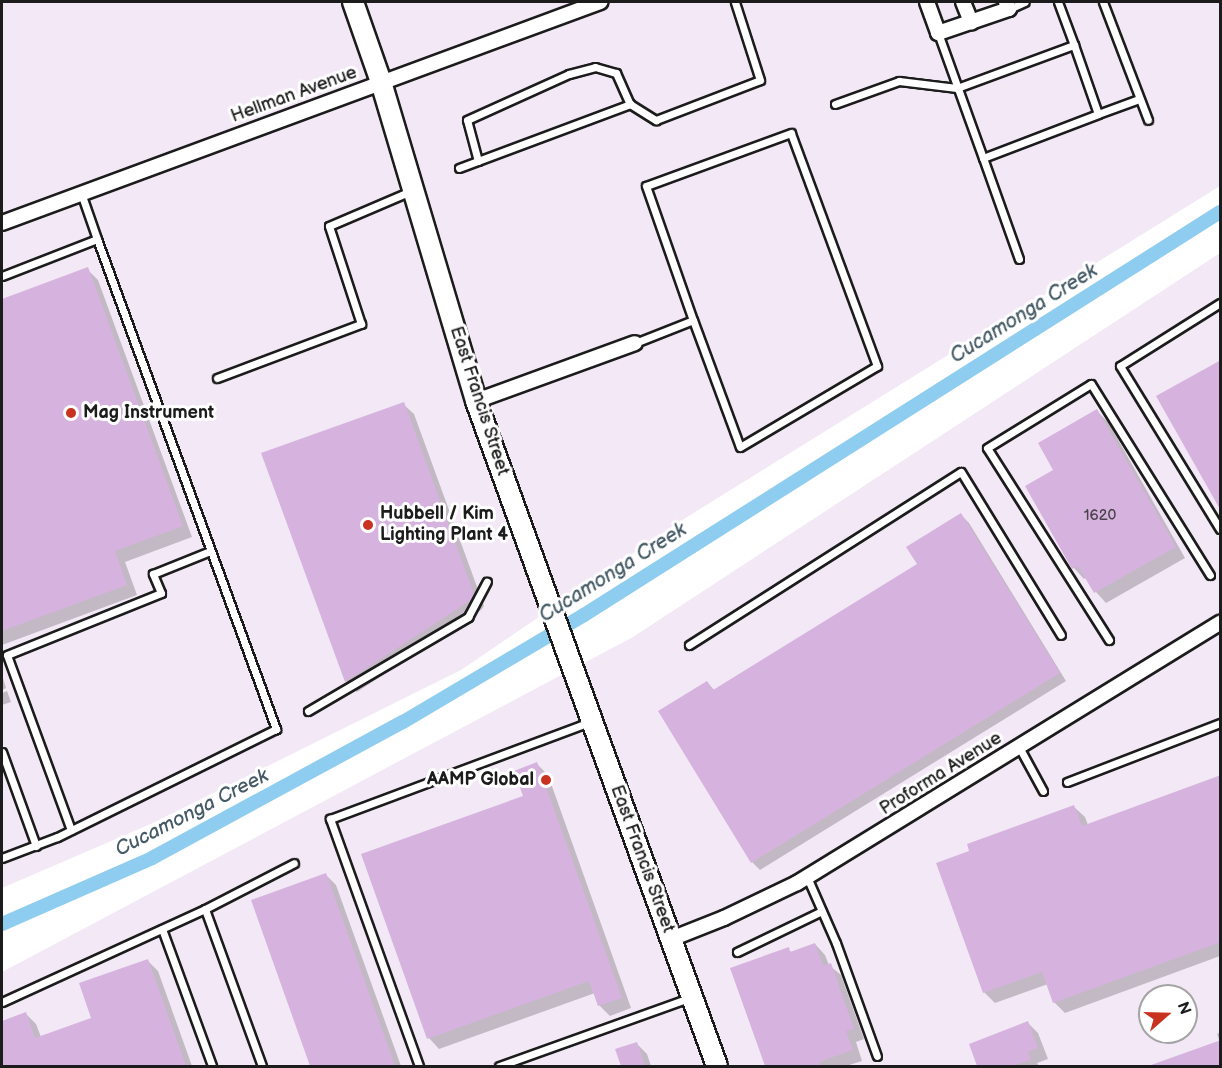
<!DOCTYPE html>
<html>
<head>
<meta charset="utf-8">
<style>
  body { margin:0 }
  #map { position:relative; width:1222px; height:1068px; overflow:hidden; background:#fff; font-family:"Balsamiq Sans",sans-serif }
  div>[style] { position:absolute }
  .built>* { inset:0; background:#f3e8f5 }
  .shadow>* { inset:0; background:#0003 }
  .canal>* { height:14px; margin:-7px; padding:0 7px; transform-origin:7px; border-radius:7px; background:#8ecdef }
  .building>* { inset:0; background:#d6b3de }
  .roads { filter:drop-shadow(2px 0 #1c1c1c) drop-shadow(-2px 0 #1c1c1c) drop-shadow(0 2px #1c1c1c) drop-shadow(0 -2px #1c1c1c) }
  .lane>* { height:7px; margin:-3.5px; padding:0 3.5px; transform-origin:3.5px; border-radius:3.5px; background:#fff }
  .street>* { height:14px; margin:-7px; padding:0 7px; transform-origin:7px; border-radius:7px; background:#fff }
  .secondary>* { height:20px; margin:-10px; padding:0 10px; transform-origin:10px; border-radius:10px; background:#fff }
  .dots>* { width:16px; height:16px; translate:-50% -50%; box-sizing:border-box; border:3px solid #fff; border-radius:50% }
  span { translate:-50% -50%; white-space:nowrap; text-align:center; line-height:1.15; -webkit-text-stroke:6px #fff; paint-order:stroke }
  .number-label { font-size:15px; color:#4a424c }
  .number-label span { -webkit-text-stroke-width:0 }
  .street-label { font-size:18px; color:#1c1c1c }
  .poi-label { font-size:18px; color:#1c1c1c; font-weight:700 }
  .left { translate:0 -50%; text-align:left }
  .right { translate:-100% -50%; text-align:right }
  .water-label { font-size:20px; color:#445a66; font-style:italic }
  .frame { position:absolute; inset:0; border:3px solid #1c1c1c; pointer-events:none }
  .north { position:absolute; left:1138px; top:984px; width:60px; height:60px; box-sizing:border-box; background:#fff; border:2px solid #a4a4a4; border-radius:50%; rotate:70deg; font-size:16px; font-weight:700; line-height:24px; text-align:center; color:#1c1c1c }
  .north::after { content:''; display:block; margin:auto; width:21px; height:27px; background:#c8321e; clip-path:polygon(50% 0,100% 100%,50% 72%,0 100%) }
</style>
</head>
<body>
<div id="map">
  <div class="built">
    <i style="clip-path:polygon(2px 2px,1220px 2px,1220px 186px,676px 524px,461px 670px,153px 823px,2px 888px)"></i>
    <i style="clip-path:polygon(evenodd,1220px 253px,1220px 1066px,2px 1066px,2px 972px,633px 637px,1220px 253px,1150px 996px,1186px 996px,1186px 1032px,1150px 1032px,1150px 996px)"></i>
  </div>
  <div class="shadow">
    <i style="clip-path:polygon(87px 269px,98px 280px,192px 537px,125px 562px,137px 595px,2px 645px,2px 301px)"></i>
    <i style="clip-path:polygon(403px 404px,414px 414px,484px 606px,481px 610px,357px 692px,347px 682px,263px 454px)"></i>
    <i style="clip-path:polygon(1097px 411px,1108px 422px,1185px 558px,1106px 603px,1096px 592px,1087px 577px,1084px 579px,1074px 568px,1027px 487px,1055px 471px)"></i>
    <i style="clip-path:polygon(961px 515px,969px 523px,1066px 681px,760px 870px,752px 862px,660px 711px,707px 682px,715px 691px,919px 565px)"></i>
    <i style="clip-path:polygon(2px 675px,6px 688px,2px 690px)"></i>
    <i style="clip-path:polygon(7px 691px,11px 702px,2px 705px,2px 693px)"></i>
    <i style="clip-path:polygon(537px 764px,548px 775px,631px 1008px,610px 1016px,599px 1005px,595px 993px,439px 1049px,429px 1038px)"></i>
    <i style="clip-path:polygon(1220px 777px,1220px 956px,1065px 1013px,1054px 1002px,1048px 984px,995px 1003px,984px 992px,971px 851px,1074px 807px,1085px 817px,1088px 825px)"></i>
    <i style="clip-path:polygon(326px 875px,336px 885px,401px 1066px,312px 1066px,253px 901px)"></i>
    <i style="clip-path:polygon(815px 944px,825px 955px,829px 965px,841px 975px,864px 1039px,856px 1042px,862px 1061px,846px 1066px,766px 1066px,731px 969px,788px 949px,792px 953px)"></i>
    <i style="clip-path:polygon(147px 960px,158px 971px,192px 1066px,2px 1066px,2px 1022px,26px 1014px,36px 1024px,41px 1037px,93px 1018px)"></i>
    <i style="clip-path:polygon(1028px 1023px,1038px 1033px,1048px 1059px,1037px 1063px,1039px 1066px,978px 1066px,971px 1045px)"></i>
    <i style="clip-path:polygon(1220px 1032px,1220px 1066px,1152px 1066px,1220px 1042px,1217px 1034px)"></i>
    <i style="clip-path:polygon(636px 1043px,647px 1054px,651px 1066px,622px 1066px,617px 1050px)"></i>
  </div>
  <div class="canal">
    <i style="left:2px;top:924px;width:164px;rotate:-23.7deg"></i>
    <i style="left:152px;top:858px;width:285px;rotate:-28.5deg"></i>
    <i style="left:403px;top:722px;width:210px;rotate:-30.6deg"></i>
    <i style="left:584px;top:615px;width:753px;rotate:-32.36deg"></i>
  </div>
  <div class="building">
    <i style="clip-path:polygon(88px 267px,183px 526px,115px 551px,127px 585px,2px 631px,2px 299px)"></i>
    <i style="clip-path:polygon(1221px 360px,1221px 511px,1156px 396px)"></i>
    <i style="clip-path:polygon(404px 402px,474px 594px,471px 600px,345px 682px,261px 453px)"></i>
    <i style="clip-path:polygon(1097px 409px,1176px 547px,1094px 593px,1078px 566px,1072px 569px,1025px 486px,1053px 470px,1038px 443px)"></i>
    <i style="clip-path:polygon(961px 513px,1060px 673px,751px 863px,658px 711px,707px 681px,713px 690px,917px 564px,906px 547px)"></i>
    <i style="clip-path:polygon(537px 762px,622px 998px,598px 1006px,589px 981px,427px 1039px,361px 854px,523px 796px,514px 771px)"></i>
    <i style="clip-path:polygon(1221px 775px,1221px 942px,1053px 1003px,1042px 972px,983px 993px,936px 863px,969px 851px,967px 844px,1074px 805px,1082px 826px)"></i>
    <i style="clip-path:polygon(326px 873px,395px 1066px,310px 1066px,251px 900px)"></i>
    <i style="clip-path:polygon(815px 943px,823px 966px,831px 963px,854px 1029px,846px 1031px,853px 1050px,819px 1062px,821px 1066px,765px 1066px,730px 968px,789px 947px,790px 952px)"></i>
    <i style="clip-path:polygon(148px 959px,186px 1066px,2px 1066px,2px 1021px,26px 1012px,35px 1038px,91px 1018px,79px 983px)"></i>
    <i style="clip-path:polygon(1028px 1021px,1038px 1048px,1028px 1052px,1031px 1060px,1012px 1066px,977px 1066px,969px 1044px)"></i>
    <i style="clip-path:polygon(1221px 1040px,1221px 1066px,1151px 1066px,1151px 1065px)"></i>
    <i style="clip-path:polygon(637px 1042px,645px 1066px,621px 1066px,615px 1049px)"></i>
  </div>
  <div class="roads">
    <div class="lane">
      <i style="left:1103px;top:2px;width:126px;rotate:69.1deg"></i>
      <i style="left:1009px;top:9px;width:17px;rotate:-24deg"></i>
      <i style="left:938px;top:33px;width:133px;rotate:70.2deg"></i>
      <i style="left:1074px;top:45px;width:73px;rotate:70.8deg"></i>
      <i style="left:1098px;top:114px;width:44px;rotate:-20.1deg"></i>
      <i style="left:835px;top:104px;width:68px;rotate:-19.8deg"></i>
      <i style="left:899px;top:81px;width:58px;rotate:6.9deg"></i>
      <i style="left:957px;top:88px;width:125px;rotate:-20.2deg"></i>
      <i style="left:1074px;top:45px;width:46px;rotate:-110.4deg"></i>
      <i style="left:478px;top:161px;width:42px;rotate:-105deg"></i>
      <i style="left:467px;top:120px;width:112px;rotate:-24.3deg"></i>
      <i style="left:569px;top:74px;width:27px;rotate:-15deg"></i>
      <i style="left:595px;top:67px;width:22px;rotate:16deg"></i>
      <i style="left:616px;top:73px;width:34px;rotate:66deg"></i>
      <i style="left:630px;top:104px;width:31px;rotate:32deg"></i>
      <i style="left:656px;top:120px;width:111px;rotate:-21deg"></i>
      <i style="left:760px;top:80px;width:82px;rotate:-107.8deg"></i>
      <i style="left:459px;top:168px;width:183px;rotate:-20.5deg"></i>
      <i style="left:81px;top:193px;width:49px;rotate:70.8deg"></i>
      <i style="left:1019px;top:259px;width:107px;rotate:-109.6deg"></i>
      <i style="left:983px;top:158px;width:123px;rotate:-20.9deg"></i>
      <i style="left:2px;top:276px;width:102px;rotate:-21.3deg"></i>
      <i style="left:97px;top:239px;width:522px;rotate:69.93deg"></i>
      <i style="left:276px;top:729px;width:244px;rotate:153.7deg"></i>
      <i style="left:57px;top:837px;width:59px;rotate:159.1deg"></i>
      <i style="left:1220px;top:303px;width:118px;rotate:147.8deg"></i>
      <i style="left:1120px;top:366px;width:191px;rotate:58.5deg"></i>
      <i style="left:635px;top:343px;width:62px;rotate:-21.6deg"></i>
      <i style="left:693px;top:320px;width:135px;rotate:69.7deg"></i>
      <i style="left:740px;top:447px;width:159px;rotate:-30.6deg"></i>
      <i style="left:877px;top:366px;width:248px;rotate:-110.3deg"></i>
      <i style="left:791px;top:133px;width:154px;rotate:159.9deg"></i>
      <i style="left:646px;top:186px;width:142px;rotate:70.7deg"></i>
      <i style="left:217px;top:378px;width:154px;rotate:-20.6deg"></i>
      <i style="left:361px;top:324px;width:103px;rotate:-108.1deg"></i>
      <i style="left:329px;top:226px;width:89px;rotate:-23.1deg"></i>
      <i style="left:1109px;top:640px;width:227px;rotate:-122.4deg"></i>
      <i style="left:987px;top:448px;width:122px;rotate:-31.6deg"></i>
      <i style="left:1091px;top:384px;width:225px;rotate:58.1deg"></i>
      <i style="left:689px;top:645px;width:322px;rotate:-32.5deg"></i>
      <i style="left:961px;top:472px;width:191px;rotate:58.5deg"></i>
      <i style="left:308px;top:711px;width:186px;rotate:-30.4deg"></i>
      <i style="left:468px;top:617px;width:40px;rotate:-62deg"></i>
      <i style="left:1019px;top:747px;width:50px;rotate:61.4deg"></i>
      <i style="left:2px;top:752px;width:100px;rotate:70.1deg"></i>
      <i style="left:1067px;top:782px;width:164px;rotate:-21.1deg"></i>
      <i style="left:71px;top:830px;width:186px;rotate:-110.1deg"></i>
      <i style="left:7px;top:655px;width:166px;rotate:-21.9deg"></i>
      <i style="left:161px;top:593px;width:21px;rotate:-113deg"></i>
      <i style="left:153px;top:574px;width:61px;rotate:-22deg"></i>
      <i style="left:807px;top:877px;width:72px;rotate:66.3deg"></i>
      <i style="left:836px;top:943px;width:120px;rotate:70.1deg"></i>
      <i style="left:162px;top:929px;width:146px;rotate:69.9deg"></i>
      <i style="left:737px;top:952px;width:94px;rotate:-25.8deg"></i>
      <i style="left:2px;top:1002px;width:223px;rotate:-24.6deg"></i>
      <i style="left:262px;top:1066px;width:167px;rotate:-110deg"></i>
      <i style="left:205px;top:909px;width:100px;rotate:-27.3deg"></i>
      <i style="left:419px;top:1066px;width:263px;rotate:-109.8deg"></i>
      <i style="left:330px;top:819px;width:278px;rotate:-20.5deg"></i>
      <i style="left:499px;top:1066px;width:205px;rotate:-19.7deg"></i>
    </div>
    <div class="street">
      <i style="left:927px;top:2px;width:33px;rotate:70deg"></i>
      <i style="left:938px;top:33px;width:75px;rotate:-18.7deg"></i>
      <i style="left:1009px;top:9px;width:8px;rotate:-113deg"></i>
      <i style="left:963px;top:2px;width:22px;rotate:68deg"></i>
      <i style="left:2px;top:223px;width:638px;rotate:-20.28deg"></i>
      <i style="left:476px;top:401px;width:169px;rotate:-20deg"></i>
      <i style="left:671px;top:939px;width:57px;rotate:-21.6deg"></i>
      <i style="left:724px;top:918px;width:81px;rotate:-25.6deg"></i>
      <i style="left:797px;top:883px;width:497px;rotate:-31.6deg"></i>
    </div>
    <div class="secondary">
      <i style="left:353px;top:2px;width:85px;rotate:70.7deg"></i>
      <i style="left:381px;top:82px;width:333px;rotate:73.4deg"></i>
      <i style="left:476px;top:401px;width:707px;rotate:70.08deg"></i>
    </div>
  </div>
  <div class="dots">
    <i style="left:71px;top:413px;background:#c8321e"></i>
    <i style="left:368px;top:525px;background:#c8321e"></i>
    <i style="left:546px;top:780px;background:#c8321e"></i>
  </div>
  <div class="number-label">
    <span style="left:1100px;top:516px">1620</span>
  </div>
  <div class="street-label">
    <span style="left:294px;top:95px;rotate:-20deg">Hellman Avenue</span>
    <span style="left:479px;top:401px;rotate:72deg">East Francis Street</span>
    <span style="left:941px;top:774px;rotate:-32deg">Proforma Avenue</span>
    <span style="left:642px;top:859px;rotate:70deg">East Francis Street</span>
  </div>
  <div class="poi-label">
    <span class="left" style="left:83px;top:413px">Mag Instrument</span>
    <span class="left" style="left:380px;top:525px">Hubbell / Kim<br>Lighting Plant 4</span>
    <span class="right" style="left:534px;top:780px">AAMP Global</span>
  </div>
  <div class="water-label">
    <span style="left:1024px;top:314px;rotate:-32deg">Cucamonga Creek</span>
    <span style="left:613px;top:573px;rotate:-32deg">Cucamonga Creek</span>
    <span style="left:192px;top:813px;rotate:-27deg">Cucamonga Creek</span>
  </div>
  <div class="frame"></div>
  <div class="north">N</div>
</div>
</body>
</html>
